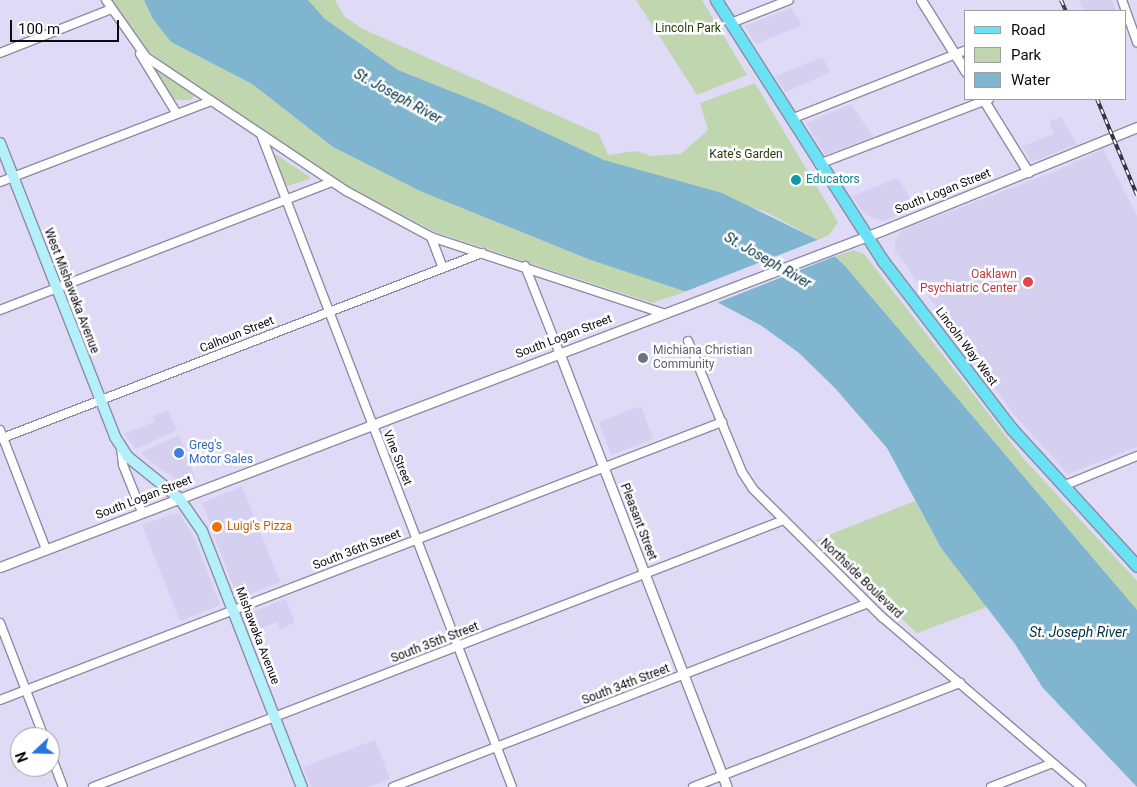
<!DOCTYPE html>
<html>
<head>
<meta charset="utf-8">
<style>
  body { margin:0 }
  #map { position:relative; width:1137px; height:787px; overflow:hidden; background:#dfdbf6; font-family:Roboto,sans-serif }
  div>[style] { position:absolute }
  .built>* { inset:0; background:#d5cff0 }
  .green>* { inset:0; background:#c0d6ae }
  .water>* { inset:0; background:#7fb5ce }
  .pier>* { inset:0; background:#dfdbf6 }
  .roads { filter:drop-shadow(1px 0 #8f8ba4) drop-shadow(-1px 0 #8f8ba4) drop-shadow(0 1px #8f8ba4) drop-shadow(0 -1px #8f8ba4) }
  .minor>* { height:8px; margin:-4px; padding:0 4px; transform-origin:4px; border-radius:4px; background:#fff }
  .tertiary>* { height:9px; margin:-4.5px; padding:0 4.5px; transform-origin:4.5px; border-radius:4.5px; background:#fff }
  .secondary>* { height:10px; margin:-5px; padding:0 5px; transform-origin:5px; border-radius:5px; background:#b4f0fa }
  .primary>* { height:11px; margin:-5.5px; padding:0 5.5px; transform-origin:5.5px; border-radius:5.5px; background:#69e2f4 }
  .rail>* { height:4px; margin-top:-2px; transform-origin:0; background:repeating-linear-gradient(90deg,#fff 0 5.5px,#363441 0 11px); box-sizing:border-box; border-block:1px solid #363441 }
  .dots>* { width:14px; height:14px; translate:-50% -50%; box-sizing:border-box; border:2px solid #fff; border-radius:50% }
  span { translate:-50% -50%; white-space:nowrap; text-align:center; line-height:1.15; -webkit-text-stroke:5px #fff; paint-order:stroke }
  .park-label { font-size:12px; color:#273d0d }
  .culture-label { font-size:12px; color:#0d838f }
  .left { translate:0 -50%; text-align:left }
  .street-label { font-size:12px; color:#0c0a13 }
  .health-label { font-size:12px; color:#be3a42 }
  .right { translate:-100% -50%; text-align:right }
  .worship-label { font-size:12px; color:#5b616d }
  .shop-label { font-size:12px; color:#366cbe }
  .food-label { font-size:12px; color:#c56008 }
  .water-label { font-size:14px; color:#002f41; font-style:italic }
  .legend { position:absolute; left:964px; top:10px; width:162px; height:90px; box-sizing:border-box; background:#fff; border:1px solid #9e9da1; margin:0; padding:6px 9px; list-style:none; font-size:15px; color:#0c0a13 }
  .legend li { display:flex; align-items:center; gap:10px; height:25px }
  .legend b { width:25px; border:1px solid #9e9da1 }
  .north { position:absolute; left:10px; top:727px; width:50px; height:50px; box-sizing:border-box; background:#fff; border:1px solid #9e9da1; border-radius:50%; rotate:249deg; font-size:14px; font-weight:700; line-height:20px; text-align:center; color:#0c0a13 }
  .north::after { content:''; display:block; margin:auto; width:18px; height:22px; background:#2672de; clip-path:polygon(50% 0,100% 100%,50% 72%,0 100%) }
  .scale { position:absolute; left:10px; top:20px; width:109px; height:22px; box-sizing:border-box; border:2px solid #0c0a13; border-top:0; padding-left:6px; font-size:15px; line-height:18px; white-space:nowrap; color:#0c0a13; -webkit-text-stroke:4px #fff; paint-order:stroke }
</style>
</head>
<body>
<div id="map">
  <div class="built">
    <i style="clip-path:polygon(1079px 0,1112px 0,1116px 11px,1083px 11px)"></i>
    <i style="clip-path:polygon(791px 8px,802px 25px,756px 44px,745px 26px)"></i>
    <i style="clip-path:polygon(822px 57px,831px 72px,785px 92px,776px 76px)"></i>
    <i style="clip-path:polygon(851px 104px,873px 137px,825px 155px,806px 123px)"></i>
    <i style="clip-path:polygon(1061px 117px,1077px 144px,1032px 162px,1022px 146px,1054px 134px,1049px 121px)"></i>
    <i style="clip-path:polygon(1103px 149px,1137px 216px,1137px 447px,1068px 474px,1015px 416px,895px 251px,895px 240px,902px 230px,1056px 171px)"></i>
    <i style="clip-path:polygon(898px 178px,916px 208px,882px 221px,864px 214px,852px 196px)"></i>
    <i style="clip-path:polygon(641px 406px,653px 439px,611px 455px,599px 422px)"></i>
    <i style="clip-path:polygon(168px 410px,177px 430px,136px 449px,124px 433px,155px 422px,153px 416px)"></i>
    <i style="clip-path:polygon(179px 435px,196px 480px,183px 485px,140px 453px)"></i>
    <i style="clip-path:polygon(242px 486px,280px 582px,238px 599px,202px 503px)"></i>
    <i style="clip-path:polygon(172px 514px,180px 514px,195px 539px,220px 605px,180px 621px,142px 525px)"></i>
    <i style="clip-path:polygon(286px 599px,295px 623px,280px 629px,277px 622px,251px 632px,244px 615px)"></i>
    <i style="clip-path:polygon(375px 740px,390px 779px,368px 787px,311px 787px,303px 767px)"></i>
  </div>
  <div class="green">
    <i style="clip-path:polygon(112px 0,144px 0,153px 19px,171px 42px,252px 84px,333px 147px,420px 191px,588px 259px,688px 291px,652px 303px,435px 232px,339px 182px,179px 74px,144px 48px)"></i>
    <i style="clip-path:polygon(308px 0,335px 0,345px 17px,363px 29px,599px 134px,608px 155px,636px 151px,651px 156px,681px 154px,708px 130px,700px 103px,755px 83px,838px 222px,829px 235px,818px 240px,766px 212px,604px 160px,486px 105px,398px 70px,325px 19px)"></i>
    <i style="clip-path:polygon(636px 0,702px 0,747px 75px,697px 95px)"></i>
    <i style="clip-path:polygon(154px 69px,156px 69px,195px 95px,191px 100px,171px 100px)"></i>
    <i style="clip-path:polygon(272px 152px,310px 177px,310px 179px,284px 187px)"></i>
    <i style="clip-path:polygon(853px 250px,864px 254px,1023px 458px,1137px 581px,1137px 610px,836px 256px)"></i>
    <i style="clip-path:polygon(915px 501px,941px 548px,987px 607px,917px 633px,816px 540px)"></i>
  </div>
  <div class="water">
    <i style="clip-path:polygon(144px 0,308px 0,325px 19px,398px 70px,486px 105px,604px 160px,722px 193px,818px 240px,845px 266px,1137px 610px,1137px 787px,1043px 688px,1015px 644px,941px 548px,887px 448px,835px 388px,799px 353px,762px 326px,717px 302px,588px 259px,420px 191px,333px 147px,252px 84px,171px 42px,153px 19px)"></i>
  </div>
  <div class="pier">
    <i style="clip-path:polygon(820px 239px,838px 255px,714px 304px,684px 292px)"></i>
  </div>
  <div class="roads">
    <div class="minor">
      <i style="left:106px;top:0;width:70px;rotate:54.9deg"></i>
      <i style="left:146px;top:57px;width:241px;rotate:33.8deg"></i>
      <i style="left:346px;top:191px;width:97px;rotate:28.4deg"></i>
      <i style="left:431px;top:237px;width:243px;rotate:18.2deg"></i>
      <i style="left:1122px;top:0;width:45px;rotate:70.3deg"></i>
      <i style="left:731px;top:23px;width:62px;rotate:-21.6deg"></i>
      <i style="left:0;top:53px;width:119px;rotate:-21.6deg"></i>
      <i style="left:140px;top:54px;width:70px;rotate:58.3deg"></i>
      <i style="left:791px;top:119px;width:188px;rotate:-21.5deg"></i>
      <i style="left:262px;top:137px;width:696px;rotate:68.96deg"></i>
      <i style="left:819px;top:164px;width:182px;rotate:-20.9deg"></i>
      <i style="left:0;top:182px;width:226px;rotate:-21deg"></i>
      <i style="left:431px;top:237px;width:33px;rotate:69deg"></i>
      <i style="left:525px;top:266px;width:92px;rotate:68.4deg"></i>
      <i style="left:0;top:310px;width:355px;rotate:-21.1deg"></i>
      <i style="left:688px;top:341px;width:142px;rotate:67.6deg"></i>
      <i style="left:742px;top:472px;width:20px;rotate:57deg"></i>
      <i style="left:753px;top:489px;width:182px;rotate:44.8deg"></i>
      <i style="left:882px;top:617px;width:262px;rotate:40.5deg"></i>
      <i style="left:0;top:430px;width:128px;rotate:68.9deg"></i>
      <i style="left:0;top:439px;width:517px;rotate:-21.1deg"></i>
      <i style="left:121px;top:448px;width:17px;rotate:83deg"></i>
      <i style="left:123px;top:465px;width:51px;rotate:68deg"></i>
      <i style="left:1063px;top:486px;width:80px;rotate:-22.1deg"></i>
      <i style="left:0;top:623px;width:122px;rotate:68.9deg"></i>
      <i style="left:0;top:700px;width:774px;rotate:-21.06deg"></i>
      <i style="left:50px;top:753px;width:36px;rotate:69deg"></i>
      <i style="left:93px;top:787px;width:741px;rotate:-21.13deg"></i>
      <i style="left:393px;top:787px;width:509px;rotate:-21.17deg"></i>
      <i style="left:693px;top:787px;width:287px;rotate:-21.3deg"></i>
      <i style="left:991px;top:787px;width:66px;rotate:-21.2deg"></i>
    </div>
    <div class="tertiary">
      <i style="left:921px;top:0;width:85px;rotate:58deg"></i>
      <i style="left:983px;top:99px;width:86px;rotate:58.3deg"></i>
      <i style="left:559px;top:352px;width:466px;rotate:68.9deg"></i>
      <i style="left:0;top:567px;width:943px;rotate:-20.88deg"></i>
      <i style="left:881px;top:231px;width:276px;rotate:-22.1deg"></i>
    </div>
    <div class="secondary">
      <i style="left:0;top:143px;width:316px;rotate:68.6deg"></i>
      <i style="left:115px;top:437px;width:24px;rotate:57deg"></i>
      <i style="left:128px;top:457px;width:65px;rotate:38.8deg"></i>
      <i style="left:179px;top:498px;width:40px;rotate:55.1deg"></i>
      <i style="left:202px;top:531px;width:275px;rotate:68.7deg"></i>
    </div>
    <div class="primary">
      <i style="left:716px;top:0;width:310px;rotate:57.4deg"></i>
      <i style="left:883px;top:261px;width:212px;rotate:52.5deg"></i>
      <i style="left:1012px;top:429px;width:185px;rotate:47.6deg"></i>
    </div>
  </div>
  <div class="rail">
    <i style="left:1061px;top:0;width:12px;rotate:66deg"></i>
    <i style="left:1097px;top:99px;width:104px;rotate:67.4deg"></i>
  </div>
  <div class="dots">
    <i style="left:796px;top:180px;background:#0f9aa8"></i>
    <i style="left:1028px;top:282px;background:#e0444e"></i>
    <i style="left:643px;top:358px;background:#6b7280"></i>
    <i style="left:179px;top:453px;background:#3f7fe0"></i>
    <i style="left:217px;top:527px;background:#e8710a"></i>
  </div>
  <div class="park-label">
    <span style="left:688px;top:29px">Lincoln Park</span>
    <span style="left:746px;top:155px">Kate's Garden</span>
  </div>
  <div class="culture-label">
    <span class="left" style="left:806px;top:180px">Educators</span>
  </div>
  <div class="street-label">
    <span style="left:943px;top:192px;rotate:-22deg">South Logan Street</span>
    <span style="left:71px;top:291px;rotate:69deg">West Mishawaka Avenue</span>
    <span style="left:237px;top:335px;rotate:-22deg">Calhoun Street</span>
    <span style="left:564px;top:337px;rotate:-21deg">South Logan Street</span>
    <span style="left:966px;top:347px;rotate:53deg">Lincoln Way West</span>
    <span style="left:397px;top:458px;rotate:68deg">Vine Street</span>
    <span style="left:144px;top:498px;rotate:-21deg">South Logan Street</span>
    <span style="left:638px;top:522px;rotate:69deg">Pleasant Street</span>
    <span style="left:357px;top:550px;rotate:-21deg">South 36th Street</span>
    <span style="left:861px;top:579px;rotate:44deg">Northside Boulevard</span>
    <span style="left:257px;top:636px;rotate:69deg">Mishawaka Avenue</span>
    <span style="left:435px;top:643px;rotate:-21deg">South 35th Street</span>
    <span style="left:626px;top:685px;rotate:-21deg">South 34th Street</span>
  </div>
  <div class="health-label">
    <span class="right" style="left:1017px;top:282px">Oaklawn<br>Psychiatric Center</span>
  </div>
  <div class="worship-label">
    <span class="left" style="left:653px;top:358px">Michiana Christian<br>Community</span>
  </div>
  <div class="shop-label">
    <span class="left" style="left:189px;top:453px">Greg's<br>Motor Sales</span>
  </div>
  <div class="food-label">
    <span class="left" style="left:227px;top:527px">Luigi's Pizza</span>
  </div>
  <div class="water-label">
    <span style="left:398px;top:96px;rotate:29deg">St. Joseph River</span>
    <span style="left:768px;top:260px;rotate:30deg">St. Joseph River</span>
    <span style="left:1078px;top:632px">St. Joseph River</span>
  </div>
  <ul class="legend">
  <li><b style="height:6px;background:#69e2f4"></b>Road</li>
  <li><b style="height:14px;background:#c0d6ae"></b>Park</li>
  <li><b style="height:14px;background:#7fb5ce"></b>Water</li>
  </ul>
  <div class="north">N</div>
  <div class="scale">100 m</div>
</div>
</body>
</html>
